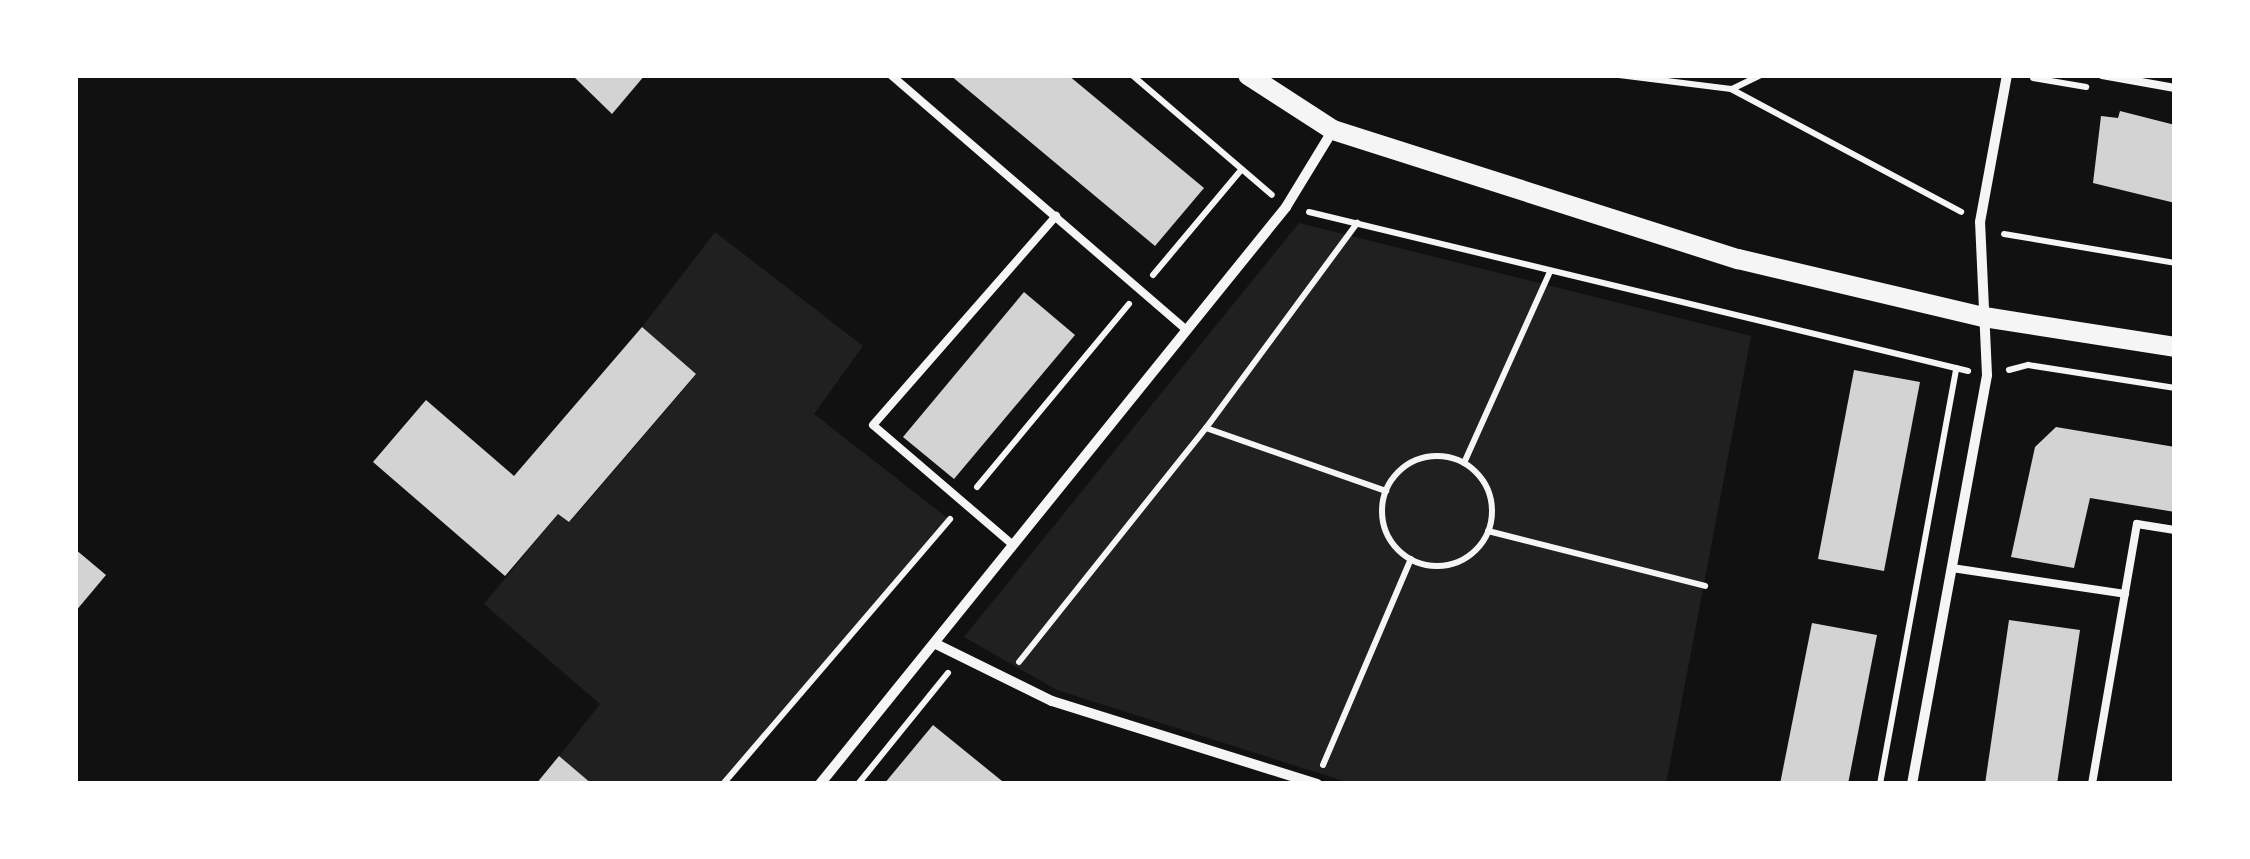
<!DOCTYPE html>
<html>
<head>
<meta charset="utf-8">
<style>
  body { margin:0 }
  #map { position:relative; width:2250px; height:859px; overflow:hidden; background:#111; font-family:"Golos Text",sans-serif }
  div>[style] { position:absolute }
  .green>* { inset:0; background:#202020 }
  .building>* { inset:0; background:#d3d3d3 }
  .path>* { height:6px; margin:-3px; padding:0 3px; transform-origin:3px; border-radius:3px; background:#f5f5f5 }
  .path>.ring { margin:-3px; padding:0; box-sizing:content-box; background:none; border:6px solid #f5f5f5; border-radius:50% }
  .service>* { height:8px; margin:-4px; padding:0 4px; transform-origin:4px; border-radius:4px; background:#f5f5f5 }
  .minor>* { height:10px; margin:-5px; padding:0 5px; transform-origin:5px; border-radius:5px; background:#f5f5f5 }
  .secondary>* { height:20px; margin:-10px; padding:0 10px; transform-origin:10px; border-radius:10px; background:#f5f5f5 }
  span { translate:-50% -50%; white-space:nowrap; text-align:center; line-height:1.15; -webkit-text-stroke:8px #fff; paint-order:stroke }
  .frame { position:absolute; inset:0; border:78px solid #fff; pointer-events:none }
</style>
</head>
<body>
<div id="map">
  <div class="green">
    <i style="clip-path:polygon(1299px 223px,1751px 336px,1666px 784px,1353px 784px,1057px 690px,964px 637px)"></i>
    <i style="clip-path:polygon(715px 232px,863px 346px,814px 414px,950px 520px,723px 784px,592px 784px,559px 756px,600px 704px,484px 604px,558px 514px,570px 522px,696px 375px,642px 327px)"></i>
  </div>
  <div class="building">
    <i style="clip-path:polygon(572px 75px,645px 75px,612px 114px)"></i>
    <i style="clip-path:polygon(950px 75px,1068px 75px,1204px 188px,1155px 246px)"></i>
    <i style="clip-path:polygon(2120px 111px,2175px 125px,2175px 203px,2093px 183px,2101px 116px,2118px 118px)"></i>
    <i style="clip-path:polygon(1024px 292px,1075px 335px,954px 479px,903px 437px)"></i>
    <i style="clip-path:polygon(642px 327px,696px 374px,569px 522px,558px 514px,505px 576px,373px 462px,426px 400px,514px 476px)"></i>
    <i style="clip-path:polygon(1854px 370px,1920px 382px,1884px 571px,1818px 559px)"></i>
    <i style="clip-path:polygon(2056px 427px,2175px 447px,2175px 512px,2090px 498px,2074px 568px,2011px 557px,2035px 447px)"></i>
    <i style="clip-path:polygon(75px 549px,106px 575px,75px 612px)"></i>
    <i style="clip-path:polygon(2009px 620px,2080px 630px,2057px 784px,1985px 784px)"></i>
    <i style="clip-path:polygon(1812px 623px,1877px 635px,1848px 784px,1780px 784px)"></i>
    <i style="clip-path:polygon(933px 725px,1002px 781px,999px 784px,884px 784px)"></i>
    <i style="clip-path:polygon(559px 756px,592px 784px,536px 784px)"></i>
  </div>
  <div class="path">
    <i style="left:1132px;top:75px;width:184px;rotate:40.6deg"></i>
    <i style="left:1619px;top:75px;width:113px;rotate:7.1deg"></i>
    <i style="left:1731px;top:89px;width:261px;rotate:28.1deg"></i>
    <i style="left:2033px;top:78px;width:54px;rotate:9.6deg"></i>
    <i style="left:1732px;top:89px;width:32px;rotate:-26deg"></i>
    <i style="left:1309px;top:212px;width:678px;rotate:13.56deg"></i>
    <i style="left:2004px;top:234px;width:173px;rotate:9.6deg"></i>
    <i style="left:1153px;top:275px;width:138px;rotate:-50deg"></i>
    <i style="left:2009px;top:370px;width:20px;rotate:-15deg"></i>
    <i style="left:2028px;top:365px;width:149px;rotate:8.9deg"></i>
    <i style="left:1206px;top:428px;width:191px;rotate:19.3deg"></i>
    <i class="ring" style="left:1382px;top:456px;width:104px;height:104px"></i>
    <i style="left:1464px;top:463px;width:209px;rotate:-65.8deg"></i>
    <i style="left:977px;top:487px;width:238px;rotate:-50.3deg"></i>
    <i style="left:1488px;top:531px;width:224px;rotate:14.2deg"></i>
    <i style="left:1019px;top:662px;width:300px;rotate:-51.4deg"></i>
    <i style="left:1206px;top:428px;width:255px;rotate:-53.6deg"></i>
    <i style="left:1323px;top:765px;width:224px;rotate:-66.9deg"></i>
    <i style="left:723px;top:784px;width:349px;rotate:-49.4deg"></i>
    <i style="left:858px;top:784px;width:143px;rotate:-51deg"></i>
    <i style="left:1880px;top:784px;width:423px;rotate:-79.6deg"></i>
  </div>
  <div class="service">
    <i style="left:891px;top:75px;width:390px;rotate:40.8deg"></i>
    <i style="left:2102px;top:75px;width:74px;rotate:10.1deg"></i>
    <i style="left:1013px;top:545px;width:184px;rotate:-139.4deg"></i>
    <i style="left:873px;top:425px;width:278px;rotate:-48.8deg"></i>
    <i style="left:1952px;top:568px;width:175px;rotate:8.5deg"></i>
    <i style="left:2092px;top:784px;width:264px;rotate:-80.2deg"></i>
    <i style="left:2137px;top:524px;width:38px;rotate:9deg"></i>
  </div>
  <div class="minor">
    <i style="left:936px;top:644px;width:129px;rotate:26.2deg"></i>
    <i style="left:1052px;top:701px;width:278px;rotate:17.4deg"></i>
    <i style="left:820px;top:784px;width:742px;rotate:-51.07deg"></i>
    <i style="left:1286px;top:207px;width:90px;rotate:-58.6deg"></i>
    <i style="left:1912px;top:784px;width:416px;rotate:-79.6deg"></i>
    <i style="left:1987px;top:375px;width:153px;rotate:-92.6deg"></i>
    <i style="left:1980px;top:222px;width:149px;rotate:-79.6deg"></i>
  </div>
  <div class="secondary">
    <i style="left:1248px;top:75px;width:101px;rotate:32.9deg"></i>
    <i style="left:1333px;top:130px;width:425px;rotate:17.7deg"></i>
    <i style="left:1738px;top:259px;width:253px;rotate:13.3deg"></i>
    <i style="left:1984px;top:317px;width:193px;rotate:8.9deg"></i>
  </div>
  <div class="frame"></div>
</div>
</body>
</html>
